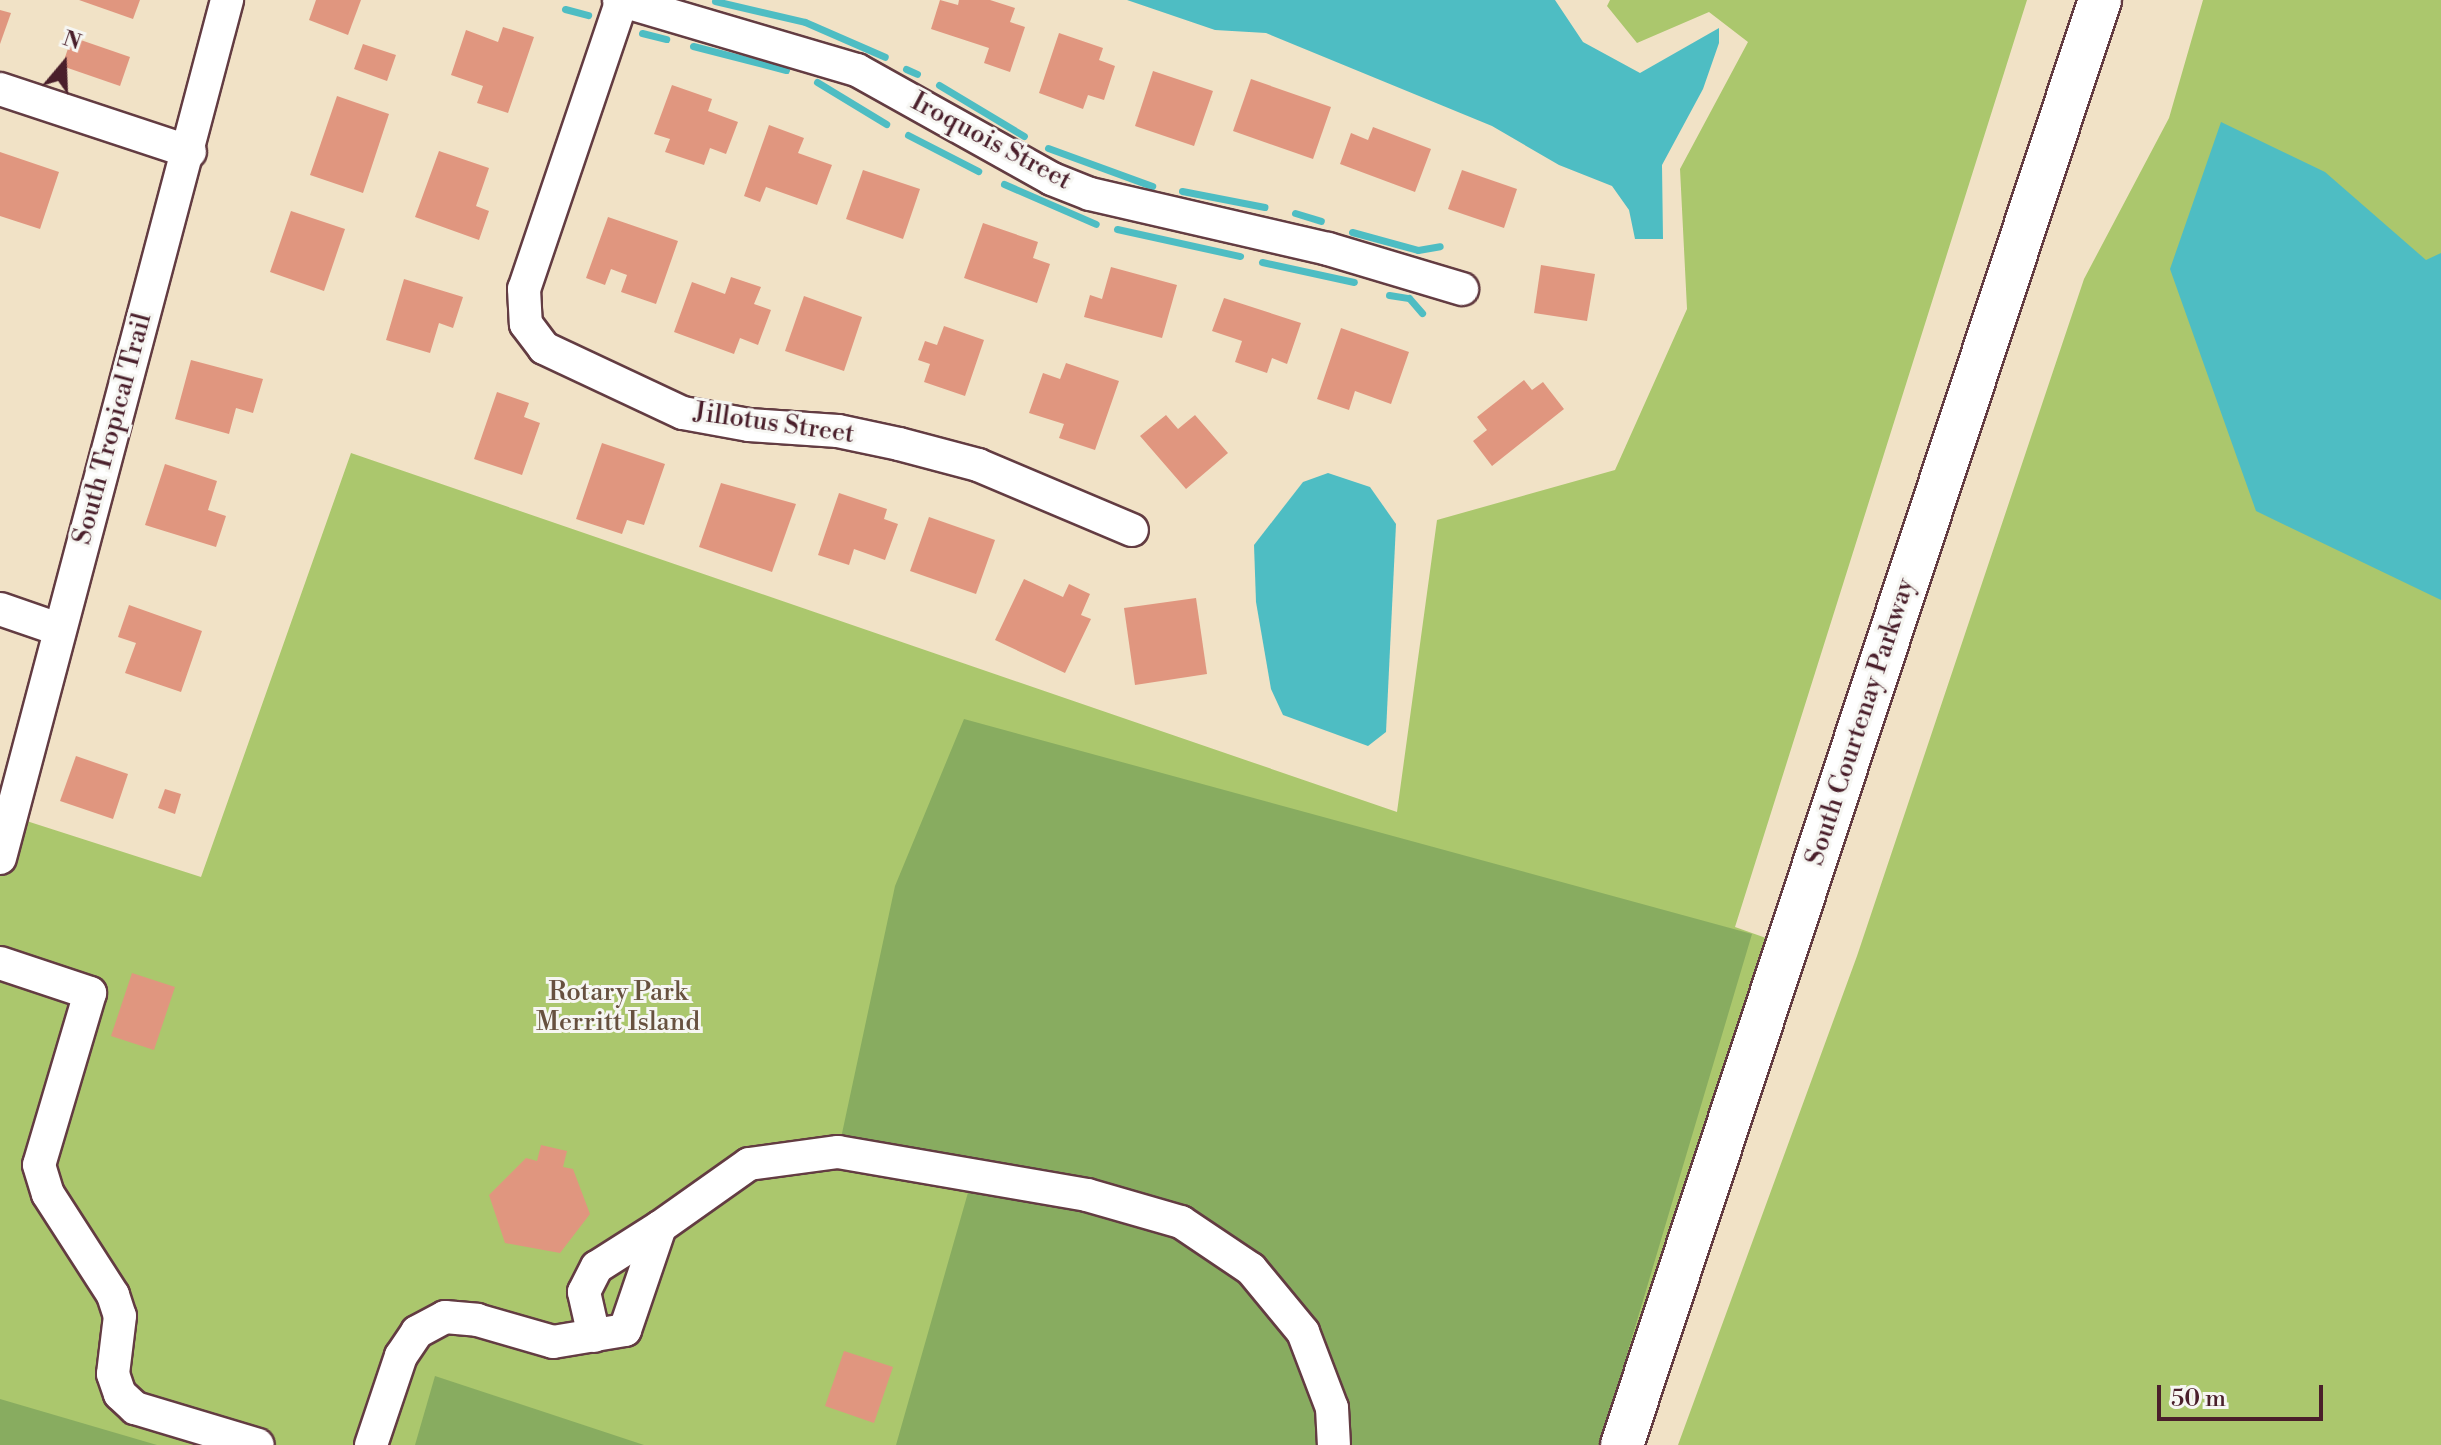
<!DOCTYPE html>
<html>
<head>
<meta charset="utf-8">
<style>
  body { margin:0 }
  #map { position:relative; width:2441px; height:1445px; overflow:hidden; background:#f1e2c6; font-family:"Libre Bodoni",serif }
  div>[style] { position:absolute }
  .green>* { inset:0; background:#abc76d }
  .forest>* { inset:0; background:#88ac60 }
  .water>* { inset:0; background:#4ebdc3 }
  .stream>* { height:7px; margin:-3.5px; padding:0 3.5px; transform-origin:3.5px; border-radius:3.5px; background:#4ebdc3 }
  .building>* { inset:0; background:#e0967f }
  .roads { filter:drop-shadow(2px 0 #633c42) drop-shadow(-2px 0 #633c42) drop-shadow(0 2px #633c42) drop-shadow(0 -2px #633c42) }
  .minor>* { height:32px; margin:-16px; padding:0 16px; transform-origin:16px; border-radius:16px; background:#fff }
  .major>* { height:42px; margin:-21px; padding:0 21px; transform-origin:21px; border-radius:21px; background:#fff }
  span { translate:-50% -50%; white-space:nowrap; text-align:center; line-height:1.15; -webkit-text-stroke:6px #f6f6f2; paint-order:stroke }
  .street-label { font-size:26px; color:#4a1f2b }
  .park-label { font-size:26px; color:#67513f }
  .north { position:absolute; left:24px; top:24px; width:80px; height:80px; -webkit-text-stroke:6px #f6f6f2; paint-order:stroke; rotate:19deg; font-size:22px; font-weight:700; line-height:32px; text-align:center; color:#4a1f2b }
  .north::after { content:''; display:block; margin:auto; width:28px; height:36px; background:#4a1f2b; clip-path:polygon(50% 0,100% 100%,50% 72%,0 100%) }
  .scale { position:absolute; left:2157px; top:1385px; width:166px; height:36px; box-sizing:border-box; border:4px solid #4a1f2b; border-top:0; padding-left:10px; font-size:24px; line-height:28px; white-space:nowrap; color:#4a1f2b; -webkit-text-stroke:6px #f6f6f2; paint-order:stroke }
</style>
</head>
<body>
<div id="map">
  <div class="green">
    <i style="clip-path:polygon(1610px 0,2027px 0,1735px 927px,1766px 938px,1608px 1445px,0 1445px,0 861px,11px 816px,201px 877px,351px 453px,1397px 812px,1437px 520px,1615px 470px,1687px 309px,1680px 169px,1748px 42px,1709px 12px,1637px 43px,1607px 6px)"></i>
    <i style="clip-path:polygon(2203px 0,2441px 0,2441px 1445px,1678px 1445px,1857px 956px,2084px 279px,2169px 118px)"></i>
  </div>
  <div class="forest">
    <i style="clip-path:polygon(964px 719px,1752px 934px,1600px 1445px,896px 1445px,973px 1175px,838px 1152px,895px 886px)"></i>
    <i style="clip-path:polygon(435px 1376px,644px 1445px,415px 1445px)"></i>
    <i style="clip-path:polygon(0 1399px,157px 1445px,0 1445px)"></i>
  </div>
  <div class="water">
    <i style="clip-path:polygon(1127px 0,1555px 0,1583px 42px,1640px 73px,1719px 28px,1719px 43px,1703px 89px,1662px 165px,1663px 239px,1635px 239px,1629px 210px,1612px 186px,1559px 165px,1492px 126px,1266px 33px,1215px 30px)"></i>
    <i style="clip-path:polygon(2221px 122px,2325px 172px,2426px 260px,2441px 253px,2441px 600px,2256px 511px,2170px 269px)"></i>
    <i style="clip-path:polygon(1328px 473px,1370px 487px,1396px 524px,1386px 732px,1368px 746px,1283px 715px,1271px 689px,1256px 602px,1254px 545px,1303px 482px)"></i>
  </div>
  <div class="stream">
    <i style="left:715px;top:1px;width:92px;rotate:13.1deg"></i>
    <i style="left:805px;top:22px;width:87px;rotate:23.6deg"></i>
    <i style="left:565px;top:9px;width:24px;rotate:15deg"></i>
    <i style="left:642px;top:33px;width:25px;rotate:14deg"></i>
    <i style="left:693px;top:46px;width:96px;rotate:14.5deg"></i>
    <i style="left:906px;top:69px;width:12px;rotate:24deg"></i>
    <i style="left:817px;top:82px;width:81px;rotate:31.3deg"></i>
    <i style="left:939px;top:85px;width:99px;rotate:31deg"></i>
    <i style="left:908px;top:135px;width:79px;rotate:27.2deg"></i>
    <i style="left:1048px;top:148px;width:111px;rotate:20.1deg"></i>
    <i style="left:1004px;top:184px;width:100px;rotate:23.5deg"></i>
    <i style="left:1182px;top:191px;width:84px;rotate:11deg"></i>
    <i style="left:1295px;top:213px;width:27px;rotate:17deg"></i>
    <i style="left:1117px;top:229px;width:126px;rotate:12.4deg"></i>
    <i style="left:1352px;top:232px;width:68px;rotate:15.3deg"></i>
    <i style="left:1418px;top:250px;width:22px;rotate:-10deg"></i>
    <i style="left:1262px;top:262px;width:94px;rotate:12.3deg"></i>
    <i style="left:1389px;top:295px;width:20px;rotate:9deg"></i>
    <i style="left:1409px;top:298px;width:20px;rotate:49deg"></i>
  </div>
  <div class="building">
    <i style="clip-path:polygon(79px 0,140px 0,133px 19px)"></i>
    <i style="clip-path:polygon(316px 0,361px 0,348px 35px,309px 20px)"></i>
    <i style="clip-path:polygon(940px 0,958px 5px,959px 0,990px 0,1015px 8px,1010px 22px,1025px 27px,1010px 72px,984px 63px,989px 48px,931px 29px)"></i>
    <i style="clip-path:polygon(0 10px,11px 13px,0 44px)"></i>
    <i style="clip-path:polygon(503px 27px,534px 37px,508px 113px,477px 103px,483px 86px,451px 75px,466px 30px,498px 42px)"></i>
    <i style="clip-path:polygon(1059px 33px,1103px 48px,1099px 60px,1115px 66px,1104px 100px,1088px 95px,1083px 109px,1039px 93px)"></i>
    <i style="clip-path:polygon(72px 37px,130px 57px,120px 86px,62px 66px)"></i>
    <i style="clip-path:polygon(363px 44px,396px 55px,387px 81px,354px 69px)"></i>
    <i style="clip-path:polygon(1153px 71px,1213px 91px,1194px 146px,1135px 126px)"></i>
    <i style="clip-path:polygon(1251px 79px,1331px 107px,1313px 159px,1233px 131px)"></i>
    <i style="clip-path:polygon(672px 85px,712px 99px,708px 111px,738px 122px,726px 154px,710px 148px,704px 165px,665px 152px,670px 139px,654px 134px)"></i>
    <i style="clip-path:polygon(337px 96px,389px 114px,363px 193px,310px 175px)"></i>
    <i style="clip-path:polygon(769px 125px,804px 138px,798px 153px,832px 165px,817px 205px,766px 187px,760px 202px,744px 196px)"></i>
    <i style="clip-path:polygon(1373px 127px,1431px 149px,1415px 192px,1340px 164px,1351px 133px,1368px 140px)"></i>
    <i style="clip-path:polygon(439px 151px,489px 168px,476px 206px,489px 211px,479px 240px,415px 217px)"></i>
    <i style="clip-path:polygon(0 152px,59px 172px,40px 229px,0 216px)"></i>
    <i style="clip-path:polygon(863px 170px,920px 189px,903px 239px,846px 219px)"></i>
    <i style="clip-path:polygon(1462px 170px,1517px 189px,1504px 228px,1448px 209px)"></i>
    <i style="clip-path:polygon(291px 211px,345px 229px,324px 291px,270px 272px)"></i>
    <i style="clip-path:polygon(608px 217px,678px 241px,656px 304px,621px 292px,627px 275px,611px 269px,605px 285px,586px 278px)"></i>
    <i style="clip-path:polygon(983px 223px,1038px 242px,1033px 258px,1050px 264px,1037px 303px,964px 278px)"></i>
    <i style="clip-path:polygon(1541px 265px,1595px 274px,1587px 321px,1534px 313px)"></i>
    <i style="clip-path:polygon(1111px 267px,1177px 285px,1162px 338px,1084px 317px,1090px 295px,1102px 299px)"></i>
    <i style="clip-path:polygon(731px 277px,761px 287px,754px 304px,771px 310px,758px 345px,740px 338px,734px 354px,674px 332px,692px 282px,725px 294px)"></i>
    <i style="clip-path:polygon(404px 279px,463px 297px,453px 328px,439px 323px,430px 353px,386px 340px)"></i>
    <i style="clip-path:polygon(804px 296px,862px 317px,844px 371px,785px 351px)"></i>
    <i style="clip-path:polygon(1224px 298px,1301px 323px,1287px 364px,1272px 358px,1267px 373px,1235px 362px,1242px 341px,1212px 331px)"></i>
    <i style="clip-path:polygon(944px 326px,984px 340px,965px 396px,924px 382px,930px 364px,918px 360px,925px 341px,937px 345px)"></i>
    <i style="clip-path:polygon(1341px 328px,1409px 352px,1391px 404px,1355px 391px,1349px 410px,1317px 399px)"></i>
    <i style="clip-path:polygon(191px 360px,263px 379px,253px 413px,236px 408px,229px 434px,175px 419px)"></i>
    <i style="clip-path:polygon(1066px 363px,1119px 381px,1095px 450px,1059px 438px,1064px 424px,1029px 413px,1043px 373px,1060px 379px)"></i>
    <i style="clip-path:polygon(1524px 380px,1532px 390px,1543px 382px,1564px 409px,1492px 466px,1473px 441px,1487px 430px,1477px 417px)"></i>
    <i style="clip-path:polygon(497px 392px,529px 403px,524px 417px,540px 423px,522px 475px,474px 459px)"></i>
    <i style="clip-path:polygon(1166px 415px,1178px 429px,1195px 415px,1228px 453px,1186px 489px,1140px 436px)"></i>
    <i style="clip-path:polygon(602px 443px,665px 464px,644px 525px,627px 520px,622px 534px,576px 519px)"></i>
    <i style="clip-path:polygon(165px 464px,217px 481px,208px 510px,226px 516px,216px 547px,145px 525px)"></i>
    <i style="clip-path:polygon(721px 483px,796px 504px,772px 572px,699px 547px)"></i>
    <i style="clip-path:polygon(839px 493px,887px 509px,884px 519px,898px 524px,885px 560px,854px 549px,849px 565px,818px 555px)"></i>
    <i style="clip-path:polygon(929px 517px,995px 540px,976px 594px,910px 571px)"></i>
    <i style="clip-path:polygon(1024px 579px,1063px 597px,1069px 584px,1090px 594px,1081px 615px,1091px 619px,1065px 673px,995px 640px)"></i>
    <i style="clip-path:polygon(1196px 598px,1207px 674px,1135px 685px,1124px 608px)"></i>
    <i style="clip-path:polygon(129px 605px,202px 631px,181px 692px,125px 673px,136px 643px,118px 637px)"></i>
    <i style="clip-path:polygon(76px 756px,128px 774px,113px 819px,60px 801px)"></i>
    <i style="clip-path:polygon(165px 789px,181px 794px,175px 814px,158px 808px)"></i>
    <i style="clip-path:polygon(132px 973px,175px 987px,154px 1050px,111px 1036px)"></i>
    <i style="clip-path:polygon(541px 1145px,567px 1151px,563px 1167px,573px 1169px,590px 1214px,560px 1253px,505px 1243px,489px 1195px,526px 1158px,537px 1161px)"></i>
    <i style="clip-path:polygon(844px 1351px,893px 1367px,874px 1423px,825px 1406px)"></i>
  </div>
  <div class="roads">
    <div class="minor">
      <i style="left:619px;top:0;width:248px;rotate:16.4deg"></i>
      <i style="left:857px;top:70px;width:223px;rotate:29.2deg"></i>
      <i style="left:1052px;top:179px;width:41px;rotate:21.5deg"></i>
      <i style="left:1090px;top:194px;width:244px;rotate:13deg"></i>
      <i style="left:1328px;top:249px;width:140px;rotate:16.6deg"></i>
      <i style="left:622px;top:0;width:305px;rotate:108.7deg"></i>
      <i style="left:524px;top:289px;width:35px;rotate:87deg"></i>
      <i style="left:526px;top:324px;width:30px;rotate:53deg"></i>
      <i style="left:544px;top:348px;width:153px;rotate:25.1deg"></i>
      <i style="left:683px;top:413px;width:67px;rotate:10.3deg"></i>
      <i style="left:749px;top:425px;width:89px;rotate:3.9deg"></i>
      <i style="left:838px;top:431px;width:62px;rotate:12deg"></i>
      <i style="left:899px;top:444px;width:82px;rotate:14.9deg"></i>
      <i style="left:978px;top:465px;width:167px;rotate:22.9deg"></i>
      <i style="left:0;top:89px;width:200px;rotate:18.3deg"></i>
      <i style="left:0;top:609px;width:61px;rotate:19deg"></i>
      <i style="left:0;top:858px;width:888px;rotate:-75.18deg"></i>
      <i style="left:0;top:963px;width:95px;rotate:18.4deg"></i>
      <i style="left:90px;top:993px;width:179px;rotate:106.5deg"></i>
      <i style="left:39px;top:1165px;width:30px;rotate:73deg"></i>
      <i style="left:48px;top:1194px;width:120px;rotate:57.2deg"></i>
      <i style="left:113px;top:1295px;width:22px;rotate:72deg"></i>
      <i style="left:120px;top:1316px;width:58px;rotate:96.9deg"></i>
      <i style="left:113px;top:1374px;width:21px;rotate:71deg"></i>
      <i style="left:120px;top:1394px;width:21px;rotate:43deg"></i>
      <i style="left:135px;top:1408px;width:128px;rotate:16.7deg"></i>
      <i style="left:594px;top:1336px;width:45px;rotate:-102.8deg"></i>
      <i style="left:584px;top:1292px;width:28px;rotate:-63deg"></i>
      <i style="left:597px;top:1267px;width:75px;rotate:-32.4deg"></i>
      <i style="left:371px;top:1445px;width:94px;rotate:-71.4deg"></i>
      <i style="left:401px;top:1356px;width:29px;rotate:-56deg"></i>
      <i style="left:417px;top:1332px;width:32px;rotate:-28deg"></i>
      <i style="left:445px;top:1317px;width:32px;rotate:5deg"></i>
      <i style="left:477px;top:1320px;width:79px;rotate:16.1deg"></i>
      <i style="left:553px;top:1342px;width:73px;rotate:-9.5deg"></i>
      <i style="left:625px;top:1330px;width:109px;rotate:-71.2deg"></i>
      <i style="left:660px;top:1227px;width:109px;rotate:-35.3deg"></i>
      <i style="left:749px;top:1164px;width:90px;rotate:-7.7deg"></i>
      <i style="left:838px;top:1152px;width:253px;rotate:9.8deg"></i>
      <i style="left:1087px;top:1195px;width:98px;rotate:16deg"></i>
      <i style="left:1181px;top:1222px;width:84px;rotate:33.9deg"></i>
      <i style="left:1251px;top:1269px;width:82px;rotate:50.5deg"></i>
      <i style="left:1303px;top:1332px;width:81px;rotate:69.1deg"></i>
      <i style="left:1332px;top:1408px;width:37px;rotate:87deg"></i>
    </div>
    <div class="major">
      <i style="left:1622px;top:1445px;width:1522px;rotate:-71.7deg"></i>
    </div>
  </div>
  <div class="street-label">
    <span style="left:991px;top:142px;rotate:28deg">Iroquois Street</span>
    <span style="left:774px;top:424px;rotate:8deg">Jillotus Street</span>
    <span style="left:113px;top:429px;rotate:-75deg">South Tropical Trail</span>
    <span style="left:1861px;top:722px;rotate:-72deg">South Courtenay Parkway</span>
  </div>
  <div class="park-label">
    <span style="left:618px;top:1008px">Rotary Park<br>Merritt Island</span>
  </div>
  <div class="north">N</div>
  <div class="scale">50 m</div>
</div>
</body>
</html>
